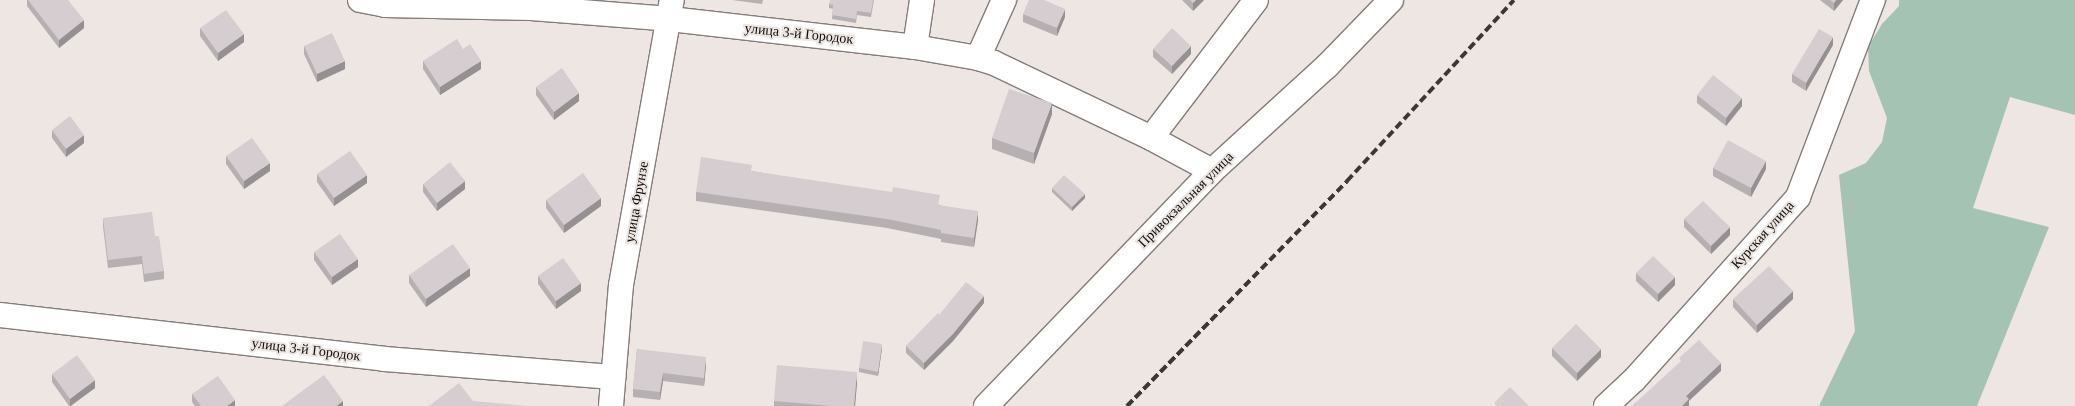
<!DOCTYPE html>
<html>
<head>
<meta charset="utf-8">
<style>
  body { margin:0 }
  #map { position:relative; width:2075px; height:406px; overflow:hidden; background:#ede6e2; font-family:Georgia,serif }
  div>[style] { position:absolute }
  .green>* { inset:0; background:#a5c3b3 }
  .roads { filter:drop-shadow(1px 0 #847d7a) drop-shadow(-1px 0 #847d7a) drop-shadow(0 1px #847d7a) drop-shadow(0 -1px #847d7a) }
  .minor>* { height:24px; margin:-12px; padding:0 12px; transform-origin:12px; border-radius:12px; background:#fff }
  .rail>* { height:4px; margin-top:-2px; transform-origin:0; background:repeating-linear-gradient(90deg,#3a3735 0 8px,transparent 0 12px) }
  .wall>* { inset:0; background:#b7b0b3 }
  .shaded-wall>* { inset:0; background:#959092 }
  .building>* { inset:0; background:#d5cdd0 }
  span { translate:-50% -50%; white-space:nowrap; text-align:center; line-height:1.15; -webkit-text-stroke:4px #ede6e2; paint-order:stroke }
  .street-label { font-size:14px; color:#0e0c0b }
</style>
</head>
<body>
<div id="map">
  <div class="green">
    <i style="clip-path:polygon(1899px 0,2075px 0,2075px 115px,2010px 97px,1973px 208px,2049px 227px,1977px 406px,1819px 406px,1855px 331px,1839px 175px,1866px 163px,1882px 142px,1887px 118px,1869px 71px,1868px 47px,1882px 24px,1899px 6px)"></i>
  </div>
  <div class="roads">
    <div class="minor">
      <i style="left:360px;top:0;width:25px;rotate:11deg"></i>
      <i style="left:385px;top:5px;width:146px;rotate:1.2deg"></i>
      <i style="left:531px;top:8px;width:139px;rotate:4.5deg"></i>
      <i style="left:670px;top:19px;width:247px;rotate:6.5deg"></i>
      <i style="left:915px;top:47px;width:64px;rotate:9.9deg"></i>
      <i style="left:978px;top:58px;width:17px;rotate:17deg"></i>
      <i style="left:994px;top:63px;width:174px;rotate:25.5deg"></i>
      <i style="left:1151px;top:138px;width:69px;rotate:28.4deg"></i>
      <i style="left:915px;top:47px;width:48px;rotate:-81.5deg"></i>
      <i style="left:978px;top:58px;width:64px;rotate:-65.9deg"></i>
      <i style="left:1151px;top:138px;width:173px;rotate:-52.7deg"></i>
      <i style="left:0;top:315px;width:387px;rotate:6.5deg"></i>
      <i style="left:384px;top:359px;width:230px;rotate:4.5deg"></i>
      <i style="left:611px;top:406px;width:121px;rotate:-85.3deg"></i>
      <i style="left:621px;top:285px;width:290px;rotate:-79.9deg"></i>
      <i style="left:986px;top:406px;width:326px;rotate:-46.1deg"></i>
      <i style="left:1212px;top:171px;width:156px;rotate:-42.4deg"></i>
      <i style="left:1327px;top:66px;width:92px;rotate:-45.9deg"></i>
      <i style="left:1606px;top:406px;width:38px;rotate:-43deg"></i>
      <i style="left:1634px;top:380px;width:246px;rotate:-48.1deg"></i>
      <i style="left:1798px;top:197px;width:211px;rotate:-69.2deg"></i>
    </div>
  </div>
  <div class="rail">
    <i style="left:1127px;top:406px;width:315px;rotate:-45.6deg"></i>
    <i style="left:1347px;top:181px;width:246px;rotate:-47.3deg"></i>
  </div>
  <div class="wall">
    <i style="clip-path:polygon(27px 0,68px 0,84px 28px,59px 48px,27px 6px)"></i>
    <i style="clip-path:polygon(732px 0,763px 0,762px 4px)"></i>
    <i style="clip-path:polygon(874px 0,871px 17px,857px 15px,856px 23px,832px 19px,833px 9px,829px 8px,829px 4px)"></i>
    <i style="clip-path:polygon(1182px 0,1204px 0,1193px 11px)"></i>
    <i style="clip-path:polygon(1820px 0,1843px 0,1834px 11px)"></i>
    <i style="clip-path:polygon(1023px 14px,1065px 17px,1057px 36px,1023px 22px)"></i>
    <i style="clip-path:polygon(200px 28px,244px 42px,218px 61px,200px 36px)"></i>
    <i style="clip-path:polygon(1833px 45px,1806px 91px,1792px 82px,1792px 74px)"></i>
    <i style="clip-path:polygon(304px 46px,345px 69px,317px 82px,304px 54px)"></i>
    <i style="clip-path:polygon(463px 49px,481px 69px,440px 95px,423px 69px,423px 61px)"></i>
    <i style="clip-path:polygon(1153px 49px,1191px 54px,1172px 74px,1153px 57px)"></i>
    <i style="clip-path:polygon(536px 87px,579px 101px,554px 120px,536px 95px)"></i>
    <i style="clip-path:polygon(1697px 95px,1742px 106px,1726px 126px,1697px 103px)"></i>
    <i style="clip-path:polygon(1052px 114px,1034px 164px,992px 149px,992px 138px)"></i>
    <i style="clip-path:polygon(52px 130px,84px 143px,66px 157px,52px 138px)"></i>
    <i style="clip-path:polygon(226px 156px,270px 171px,244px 189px,226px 164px)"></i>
    <i style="clip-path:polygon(1713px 168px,1766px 169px,1751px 197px,1713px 176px)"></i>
    <i style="clip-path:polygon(752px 171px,940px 205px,978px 220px,974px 247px,941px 242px,941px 239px,887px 228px,696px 201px,696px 192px)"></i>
    <i style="clip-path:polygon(317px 174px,367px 183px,334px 206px,317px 182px)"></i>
    <i style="clip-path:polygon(423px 184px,465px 189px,437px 211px,423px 192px)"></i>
    <i style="clip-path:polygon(1052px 188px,1085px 198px,1072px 211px,1052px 192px)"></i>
    <i style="clip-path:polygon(546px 200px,601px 206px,564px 233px,546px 208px)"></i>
    <i style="clip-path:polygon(103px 218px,155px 236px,164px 271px,164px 279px,144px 282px,142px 264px,108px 268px,103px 226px)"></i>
    <i style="clip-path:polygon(1684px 219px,1730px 235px,1711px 254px,1684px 227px)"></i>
    <i style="clip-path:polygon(314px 252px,358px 267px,332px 285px,314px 260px)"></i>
    <i style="clip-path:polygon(1636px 273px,1675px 285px,1658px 302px,1636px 281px)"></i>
    <i style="clip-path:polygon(409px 275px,470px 276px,426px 307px,409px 283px)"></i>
    <i style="clip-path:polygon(538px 276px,581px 291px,556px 309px,538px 284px)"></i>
    <i style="clip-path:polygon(1733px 299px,1793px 299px,1757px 333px,1733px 307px)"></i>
    <i style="clip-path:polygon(984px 303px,953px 341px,924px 370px,906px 353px,906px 346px,939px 315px)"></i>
    <i style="clip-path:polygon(882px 348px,878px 376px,859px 372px,859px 368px)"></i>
    <i style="clip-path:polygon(1552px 348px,1601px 357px,1577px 381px,1552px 356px)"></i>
    <i style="clip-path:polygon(637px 349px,706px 365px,704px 386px,663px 381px,660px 400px,633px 397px,633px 389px)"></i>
    <i style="clip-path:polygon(52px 374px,95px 388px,71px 406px,69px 406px,52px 382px)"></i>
    <i style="clip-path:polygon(857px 383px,855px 406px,774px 406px,774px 401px)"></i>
    <i style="clip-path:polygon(192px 394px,235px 406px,195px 406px,192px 402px)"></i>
  </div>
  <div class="shaded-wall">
    <i style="clip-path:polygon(1196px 0,1204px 0,1193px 11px,1193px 3px)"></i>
    <i style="clip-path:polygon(1836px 0,1843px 0,1834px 11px,1834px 3px)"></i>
    <i style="clip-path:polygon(1065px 9px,1065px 17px,1057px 36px,1057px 28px)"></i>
    <i style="clip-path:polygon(84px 20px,84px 28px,59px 48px,59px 40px)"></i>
    <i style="clip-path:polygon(244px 34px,244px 42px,218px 61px,218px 53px)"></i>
    <i style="clip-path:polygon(1833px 37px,1833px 45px,1806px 91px,1806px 83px)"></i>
    <i style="clip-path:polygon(1191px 46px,1191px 54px,1172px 74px,1172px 66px)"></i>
    <i style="clip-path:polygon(345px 61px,345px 69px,317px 82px,317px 74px)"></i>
    <i style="clip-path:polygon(481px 61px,481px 69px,440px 95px,440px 87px)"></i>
    <i style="clip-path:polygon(579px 93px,579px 101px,554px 120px,554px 112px)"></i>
    <i style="clip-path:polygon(1742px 98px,1742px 106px,1726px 126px,1726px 118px)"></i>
    <i style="clip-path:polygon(1052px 103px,1052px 114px,1034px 164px,1034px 153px)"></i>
    <i style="clip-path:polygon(84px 135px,84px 143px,66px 157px,66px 149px)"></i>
    <i style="clip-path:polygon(1766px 161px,1766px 169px,1751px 197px,1751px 188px)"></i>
    <i style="clip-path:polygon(270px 163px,270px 171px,244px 189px,244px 181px)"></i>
    <i style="clip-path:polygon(367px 175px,367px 183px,334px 206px,334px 198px)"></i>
    <i style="clip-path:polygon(465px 181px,465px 189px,437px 211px,437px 203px)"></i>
    <i style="clip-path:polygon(1085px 194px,1085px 198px,1072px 211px,1072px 207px)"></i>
    <i style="clip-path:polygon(601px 198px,601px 206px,564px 233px,564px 225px)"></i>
    <i style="clip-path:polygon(978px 211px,978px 220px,974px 247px,974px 238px)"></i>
    <i style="clip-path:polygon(1730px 227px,1730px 235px,1711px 254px,1711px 246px)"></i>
    <i style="clip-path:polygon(358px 259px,358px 267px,332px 285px,332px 277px)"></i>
    <i style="clip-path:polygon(470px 268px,470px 276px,426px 307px,426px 299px)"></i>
    <i style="clip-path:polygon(1675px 277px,1675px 285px,1658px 302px,1658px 294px)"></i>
    <i style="clip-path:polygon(581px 283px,581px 291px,556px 309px,556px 301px)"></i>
    <i style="clip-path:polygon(1793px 291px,1793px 299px,1757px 333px,1757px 325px)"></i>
    <i style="clip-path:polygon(984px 296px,984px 303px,953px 341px,924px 370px,924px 363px)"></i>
    <i style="clip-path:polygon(882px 344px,882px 348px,878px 376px,878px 372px)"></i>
    <i style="clip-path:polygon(1601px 349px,1601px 357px,1577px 381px,1577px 373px)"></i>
    <i style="clip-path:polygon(706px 357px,706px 365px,704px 386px,704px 378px)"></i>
    <i style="clip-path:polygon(1721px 363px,1721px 371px,1689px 401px,1689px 406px,1682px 406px,1686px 396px)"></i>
    <i style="clip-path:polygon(857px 372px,857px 383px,855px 406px,854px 406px)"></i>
    <i style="clip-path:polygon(663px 373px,663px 381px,660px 400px,660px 392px)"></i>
    <i style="clip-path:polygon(95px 380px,95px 388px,70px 406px,70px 399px)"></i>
    <i style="clip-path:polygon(235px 400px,235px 406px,227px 406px)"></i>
    <i style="clip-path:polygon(343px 401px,343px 406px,336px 406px)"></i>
  </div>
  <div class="building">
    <i style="clip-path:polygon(28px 0,68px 0,84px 20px,59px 40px)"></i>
    <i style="clip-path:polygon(830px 0,873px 0,871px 13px,857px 11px,856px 19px,832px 15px,833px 5px,829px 4px)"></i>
    <i style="clip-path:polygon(1029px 0,1044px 0,1065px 9px,1057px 28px,1023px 14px)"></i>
    <i style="clip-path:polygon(1190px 0,1196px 0,1193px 3px)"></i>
    <i style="clip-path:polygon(1830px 0,1836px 0,1834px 3px)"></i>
    <i style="clip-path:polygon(226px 10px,244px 34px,218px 53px,200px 28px)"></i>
    <i style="clip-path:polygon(1172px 28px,1191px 46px,1172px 66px,1153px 49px)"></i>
    <i style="clip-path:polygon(1819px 29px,1833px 37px,1806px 83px,1792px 74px)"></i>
    <i style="clip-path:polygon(332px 33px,345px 61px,317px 74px,304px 46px)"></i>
    <i style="clip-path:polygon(457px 39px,463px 49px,470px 44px,481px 61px,440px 87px,423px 61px)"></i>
    <i style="clip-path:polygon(562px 68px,579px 93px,554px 112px,536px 87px)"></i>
    <i style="clip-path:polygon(1713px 75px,1742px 98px,1726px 118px,1697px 95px)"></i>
    <i style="clip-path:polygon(1009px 89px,1052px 103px,1034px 153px,992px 138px)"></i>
    <i style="clip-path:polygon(70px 116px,84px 135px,66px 149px,52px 130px)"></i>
    <i style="clip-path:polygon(252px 138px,270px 163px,244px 181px,226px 156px)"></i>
    <i style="clip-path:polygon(1728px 140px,1766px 161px,1751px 188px,1713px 168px)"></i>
    <i style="clip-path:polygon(350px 151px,367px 175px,334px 198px,317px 174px)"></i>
    <i style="clip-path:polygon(701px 157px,752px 165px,751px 171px,892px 192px,893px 187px,940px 195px,938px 205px,978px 211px,974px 238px,941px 233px,941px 230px,887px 219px,696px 192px)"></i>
    <i style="clip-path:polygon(450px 162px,465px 181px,437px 203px,423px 184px)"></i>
    <i style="clip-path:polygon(583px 173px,601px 198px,564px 225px,546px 200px)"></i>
    <i style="clip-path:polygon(1064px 175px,1085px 194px,1072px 207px,1052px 188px)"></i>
    <i style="clip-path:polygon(1703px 201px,1730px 227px,1711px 246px,1684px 219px)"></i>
    <i style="clip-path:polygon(152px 212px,155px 236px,159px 236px,164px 271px,144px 274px,142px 256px,108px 260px,103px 218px)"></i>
    <i style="clip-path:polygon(340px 234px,358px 259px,332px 277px,314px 252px)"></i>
    <i style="clip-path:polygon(453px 244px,470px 268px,426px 299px,409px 275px)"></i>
    <i style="clip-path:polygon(1653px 256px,1675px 277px,1658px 294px,1636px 273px)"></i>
    <i style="clip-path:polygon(563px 258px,581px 283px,556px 301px,538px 276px)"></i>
    <i style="clip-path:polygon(1769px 266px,1793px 291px,1757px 325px,1733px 299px)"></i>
    <i style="clip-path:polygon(966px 282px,984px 296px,953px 334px,924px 363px,906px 346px,938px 313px,939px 315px)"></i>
    <i style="clip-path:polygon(1576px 324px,1601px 349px,1577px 373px,1552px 348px)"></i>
    <i style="clip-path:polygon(1699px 340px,1721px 363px,1686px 396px,1689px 399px,1682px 406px,1632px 406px,1681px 361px,1679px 358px)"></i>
    <i style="clip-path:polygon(863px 341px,882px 344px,878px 372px,859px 368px)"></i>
    <i style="clip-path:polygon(637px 349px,706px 357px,704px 378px,663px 373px,660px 392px,633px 389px)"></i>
    <i style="clip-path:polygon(77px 355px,95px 380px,70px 399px,52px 374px)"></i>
    <i style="clip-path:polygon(777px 365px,857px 372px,854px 406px,832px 406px,774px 401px)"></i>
    <i style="clip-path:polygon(324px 375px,343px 401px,336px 406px,282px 406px)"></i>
    <i style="clip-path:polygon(218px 376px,235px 400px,227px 406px,201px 406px,192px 394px)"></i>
    <i style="clip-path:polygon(459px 383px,473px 401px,528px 406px,429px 406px)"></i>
    <i style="clip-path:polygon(1510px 387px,1529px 406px,1497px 406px,1494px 403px)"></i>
  </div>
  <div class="street-label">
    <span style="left:799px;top:34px;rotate:6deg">улица 3-й Городок</span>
    <span style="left:1186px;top:200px;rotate:-45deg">Привокзальная улица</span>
    <span style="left:637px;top:202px;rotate:-80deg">улица Фрунзе</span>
    <span style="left:1763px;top:235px;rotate:-48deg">Курская улица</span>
    <span style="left:306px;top:350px;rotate:7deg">улица 3-й Городок</span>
  </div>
</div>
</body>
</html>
